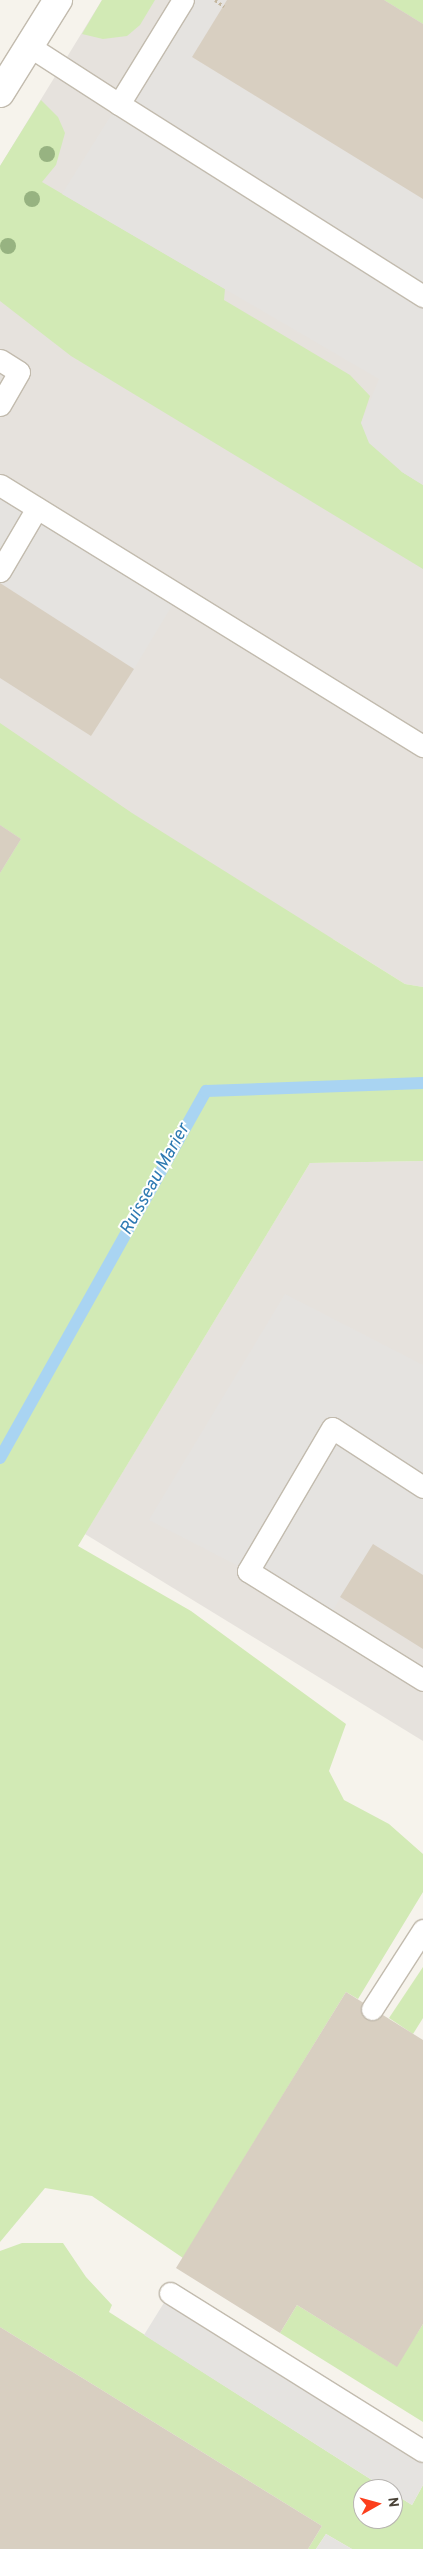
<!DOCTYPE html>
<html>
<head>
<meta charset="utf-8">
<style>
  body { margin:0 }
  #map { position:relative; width:423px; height:2549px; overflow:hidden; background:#f6f3ec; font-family:Overpass,sans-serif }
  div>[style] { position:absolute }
  .industrial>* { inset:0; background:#e6e2dd }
  .green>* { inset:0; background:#d2eab5 }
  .parking>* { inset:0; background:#e5e3e0 }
  .stream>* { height:12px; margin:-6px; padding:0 6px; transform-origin:6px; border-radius:6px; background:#a9d4f2 }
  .building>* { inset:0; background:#d8cfc1 }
  .path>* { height:3px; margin-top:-1.5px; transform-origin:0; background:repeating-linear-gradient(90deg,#c4b79f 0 2.5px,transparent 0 5px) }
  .roads { filter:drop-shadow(1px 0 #c2bbae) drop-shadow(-1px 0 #c2bbae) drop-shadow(0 1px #c2bbae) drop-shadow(0 -1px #c2bbae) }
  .service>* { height:21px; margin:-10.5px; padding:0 10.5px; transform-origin:10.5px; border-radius:10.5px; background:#fff }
  .tertiary>* { height:28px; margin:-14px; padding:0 14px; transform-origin:14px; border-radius:14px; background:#fff }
  .trees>* { width:16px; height:16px; margin:-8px; border-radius:50%; background:#97b381 }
  span { translate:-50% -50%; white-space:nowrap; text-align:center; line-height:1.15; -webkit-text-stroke:4px #fff; paint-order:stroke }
  .water-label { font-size:18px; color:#2e7ab2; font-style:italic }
  .north { position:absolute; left:353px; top:2479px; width:50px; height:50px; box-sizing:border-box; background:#fff; border:1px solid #b7b4b0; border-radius:50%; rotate:83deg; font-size:14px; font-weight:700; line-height:20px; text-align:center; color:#4b4439 }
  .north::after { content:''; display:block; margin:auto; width:18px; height:22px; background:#fc3f1d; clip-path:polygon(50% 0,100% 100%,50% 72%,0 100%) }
</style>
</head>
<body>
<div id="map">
  <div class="industrial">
    <i style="clip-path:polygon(102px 0,423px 0,423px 987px,405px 984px,333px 939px,0 1036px,0 166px)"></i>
    <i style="clip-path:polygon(423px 1161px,423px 1741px,85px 1534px,310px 1163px)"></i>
  </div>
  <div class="green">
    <i style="clip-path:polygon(102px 0,155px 0,140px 25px,127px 36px,103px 39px,82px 34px)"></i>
    <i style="clip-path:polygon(384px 0,423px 0,423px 24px)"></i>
    <i style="clip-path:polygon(41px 100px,58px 117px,65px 133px,56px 165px,42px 182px,225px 289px,224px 300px,350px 375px,370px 396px,361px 423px,402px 472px,423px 485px,423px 569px,71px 356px,0 301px,0 166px)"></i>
    <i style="clip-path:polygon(0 723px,132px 813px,333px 939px,405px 984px,423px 987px,423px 1161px,310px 1163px,78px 1546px,191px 1611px,346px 1724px,329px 1771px,344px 1800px,389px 1824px,423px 1854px,423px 1892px,358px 1999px,346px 1992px,183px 2258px,92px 2196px,45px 2188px,0 2242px,0 873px,21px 839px,0 825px)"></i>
    <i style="clip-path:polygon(423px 1967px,423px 2018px,413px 2034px,389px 2018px)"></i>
    <i style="clip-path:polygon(22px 2243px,63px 2243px,86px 2277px,112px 2305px,109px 2312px,386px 2489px,363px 2489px,363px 2519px,393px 2519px,393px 2493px,412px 2505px,423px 2485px,423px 2549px,352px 2549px,326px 2534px,316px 2549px,308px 2549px,322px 2526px,0 2327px,0 2251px)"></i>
    <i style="clip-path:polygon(297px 2305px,396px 2366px,423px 2324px,423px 2422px,280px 2333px)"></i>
  </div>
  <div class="parking">
    <i style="clip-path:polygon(183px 0,227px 0,193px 58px,423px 199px,423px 485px,402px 472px,369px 443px,361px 423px,379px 379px,62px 194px)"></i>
    <i style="clip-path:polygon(0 485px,179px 594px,134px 669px,0 583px)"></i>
    <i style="clip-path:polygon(285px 1294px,423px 1365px,423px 1575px,373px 1544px,327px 1620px,248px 1571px,149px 1520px)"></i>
    <i style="clip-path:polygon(170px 2293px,423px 2451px,423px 2485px,412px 2505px,393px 2493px,393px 2489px,386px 2489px,144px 2335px)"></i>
    <i style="clip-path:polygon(326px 2534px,352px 2549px,316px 2549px)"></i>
  </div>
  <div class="stream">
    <i style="left:0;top:1458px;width:421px;rotate:-60.7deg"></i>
    <i style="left:206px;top:1091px;width:217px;rotate:-2.1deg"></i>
  </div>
  <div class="building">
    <i style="clip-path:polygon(227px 0,384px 0,423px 24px,423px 199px,192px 57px)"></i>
    <i style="clip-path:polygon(0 583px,134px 669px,91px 736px,0 678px)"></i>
    <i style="clip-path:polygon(0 825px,21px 839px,0 873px)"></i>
    <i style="clip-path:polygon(373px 1544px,423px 1575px,423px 1649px,340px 1597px)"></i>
    <i style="clip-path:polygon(346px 1992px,423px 2040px,423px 2324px,397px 2367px,297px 2305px,280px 2333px,176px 2268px)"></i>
    <i style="clip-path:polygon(0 2327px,322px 2526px,308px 2549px,0 2549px)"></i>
  </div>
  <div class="path">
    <i style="left:215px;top:0;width:11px;rotate:34deg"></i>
  </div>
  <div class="roads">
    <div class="service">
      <i style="left:29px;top:46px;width:107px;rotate:32.8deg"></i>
      <i style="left:119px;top:104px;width:122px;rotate:-58.4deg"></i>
      <i style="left:119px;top:104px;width:360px;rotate:32.3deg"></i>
      <i style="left:0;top:360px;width:22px;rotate:32deg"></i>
      <i style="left:19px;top:372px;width:38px;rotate:120deg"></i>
      <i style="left:0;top:485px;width:497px;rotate:31.7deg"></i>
      <i style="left:0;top:571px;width:73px;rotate:-59.6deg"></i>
      <i style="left:423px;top:1487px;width:108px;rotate:-147deg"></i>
      <i style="left:332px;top:1428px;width:166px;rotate:120.4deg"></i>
      <i style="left:248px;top:1571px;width:206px;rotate:31.9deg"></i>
      <i style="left:372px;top:2009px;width:94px;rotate:-57.2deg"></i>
      <i style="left:170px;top:2293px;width:298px;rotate:32deg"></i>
    </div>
    <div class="tertiary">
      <i style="left:0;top:93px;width:110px;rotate:-58.1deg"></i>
    </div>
  </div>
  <div class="trees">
    <i style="left:47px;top:154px"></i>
    <i style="left:32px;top:199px"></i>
    <i style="left:8px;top:246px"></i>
  </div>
  <div class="water-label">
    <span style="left:156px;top:1180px;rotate:-61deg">Ruisseau Marier</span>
  </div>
  <div class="north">N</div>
</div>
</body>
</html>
